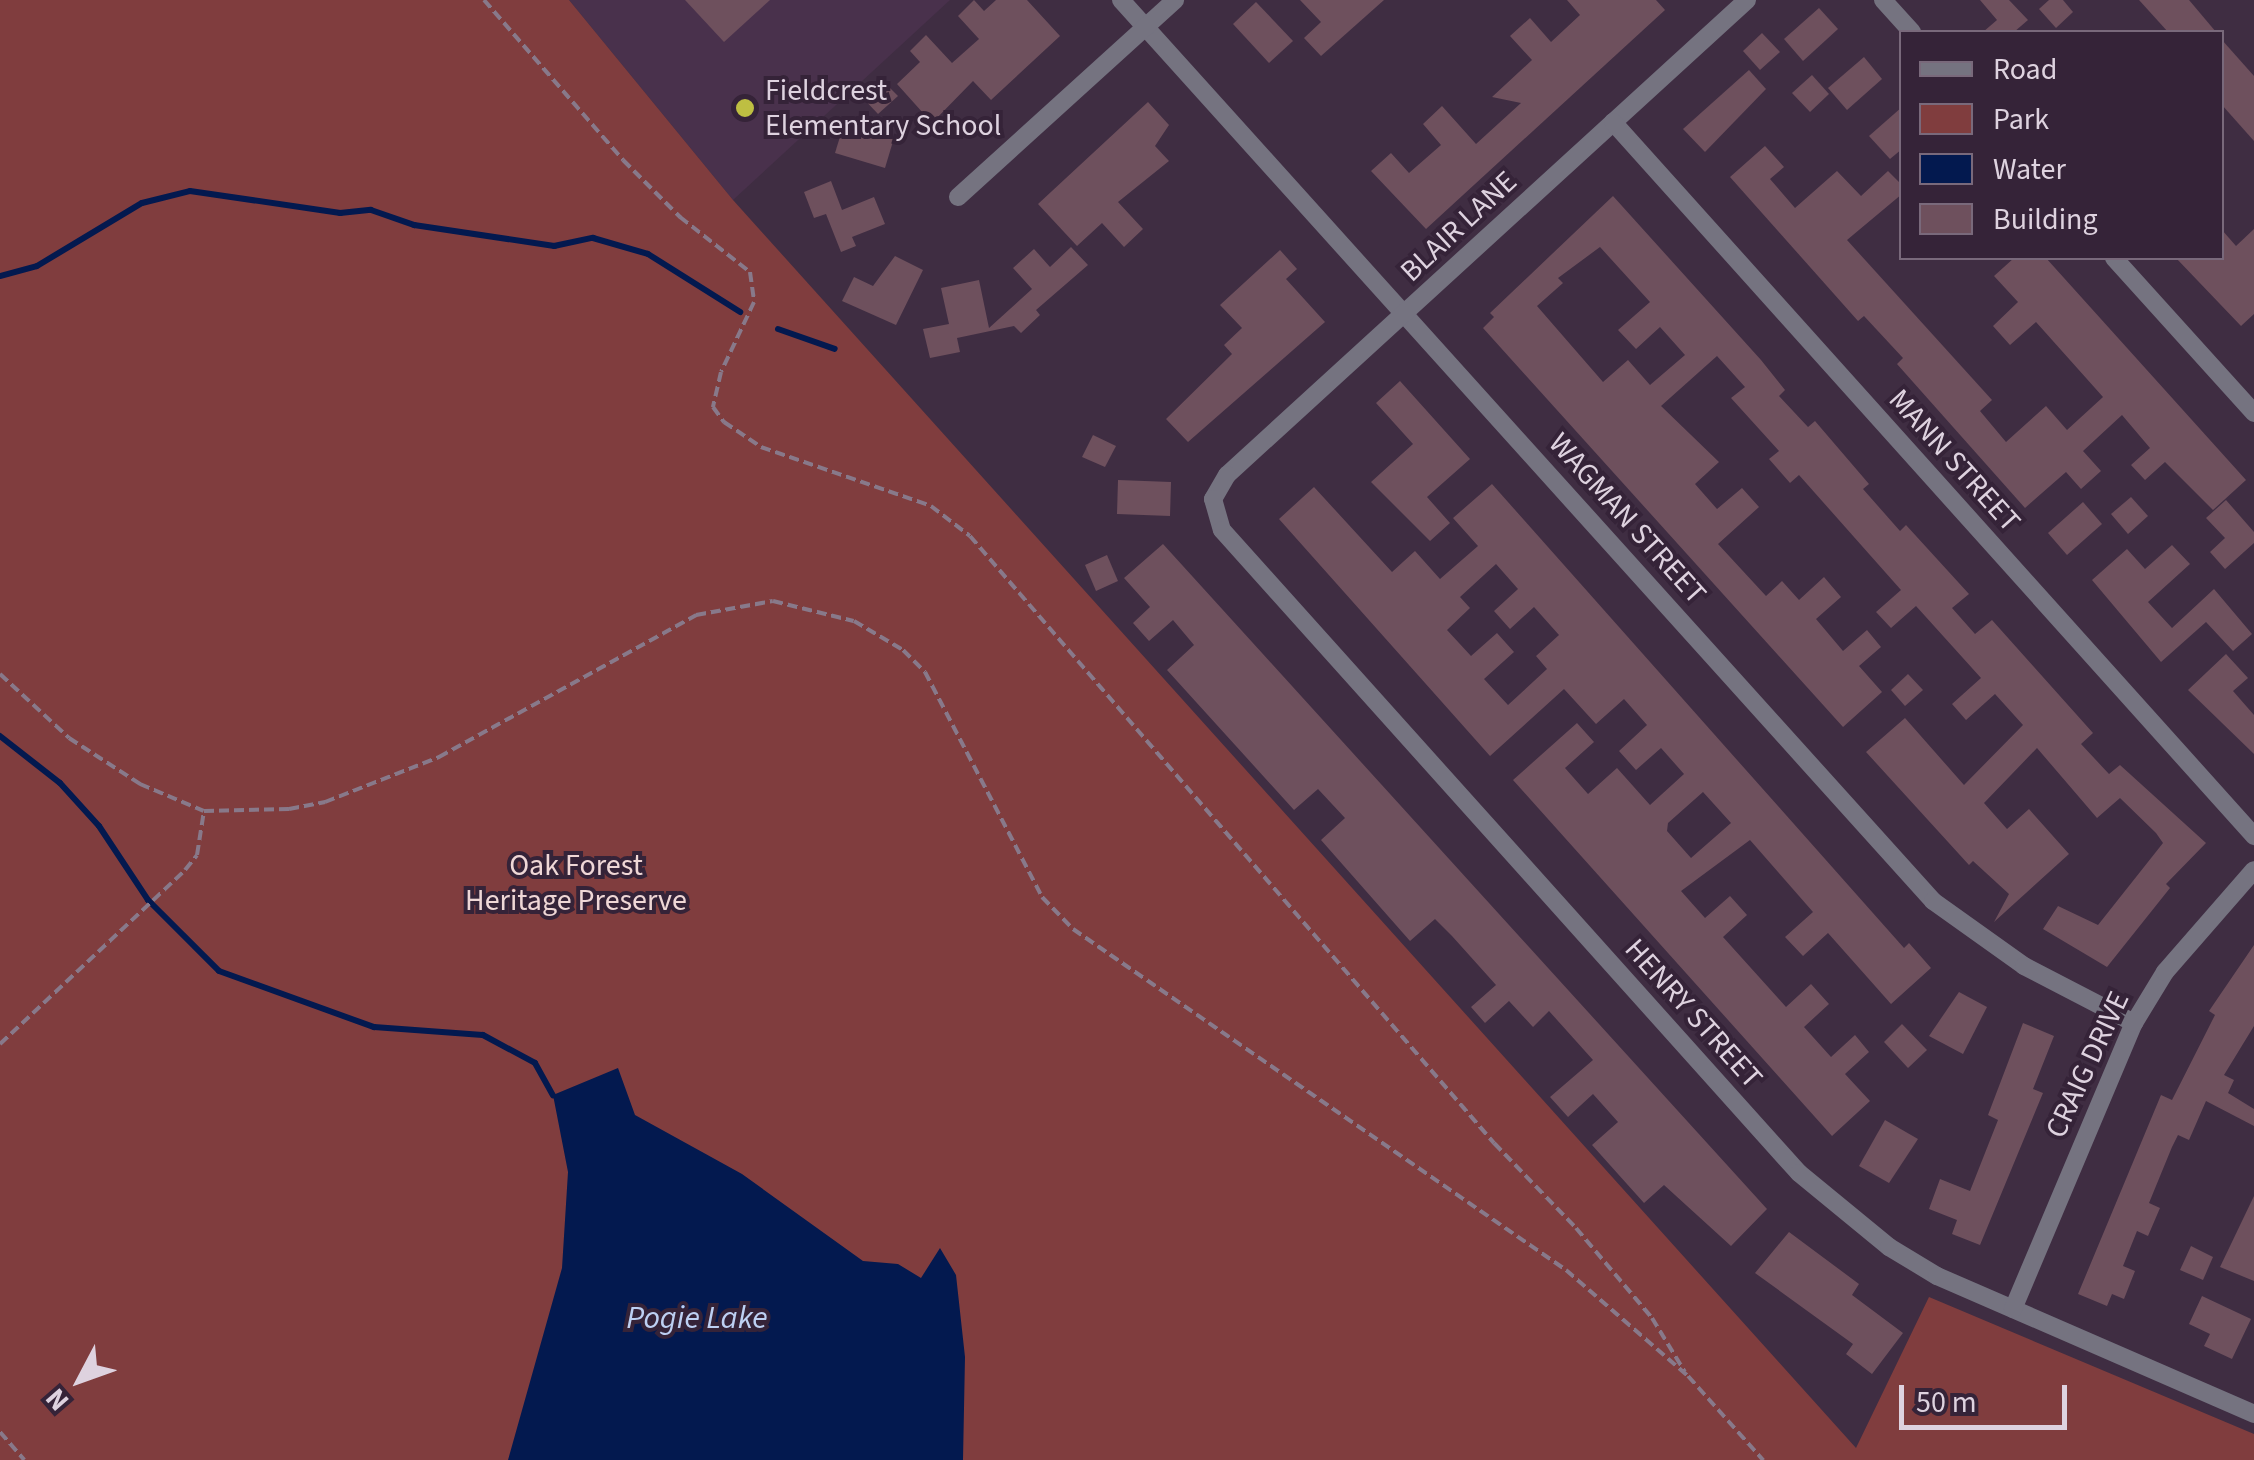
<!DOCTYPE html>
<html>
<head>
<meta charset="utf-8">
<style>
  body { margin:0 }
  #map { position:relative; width:2254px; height:1460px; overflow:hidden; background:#3f2d42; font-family:"Source Sans 3",sans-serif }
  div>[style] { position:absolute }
  .built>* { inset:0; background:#49314c }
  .green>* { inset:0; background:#803d3e }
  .water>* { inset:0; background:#03194f }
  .stream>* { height:6px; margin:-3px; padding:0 3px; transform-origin:3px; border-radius:3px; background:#03194f }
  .building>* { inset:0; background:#6e505d }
  .path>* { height:4px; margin-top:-2px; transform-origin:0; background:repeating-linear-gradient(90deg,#88798a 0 10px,transparent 0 15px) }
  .street>* { height:18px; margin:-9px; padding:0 9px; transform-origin:9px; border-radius:9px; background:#757380 }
  .dots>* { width:28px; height:28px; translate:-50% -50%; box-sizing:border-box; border:5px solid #352338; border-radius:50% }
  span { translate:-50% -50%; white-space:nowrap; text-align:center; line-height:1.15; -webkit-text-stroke:8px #352338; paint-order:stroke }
  .poi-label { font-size:30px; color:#ded2df }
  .left { translate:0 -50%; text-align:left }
  .street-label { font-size:30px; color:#ded2df }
  .park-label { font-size:30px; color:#efd7d6 }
  .water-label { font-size:32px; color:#bdd0f3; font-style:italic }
  .legend { position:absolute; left:1899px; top:30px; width:325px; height:230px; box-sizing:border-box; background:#352338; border:2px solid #79697b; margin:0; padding:12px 18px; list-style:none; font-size:30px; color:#ded2df }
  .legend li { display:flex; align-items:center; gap:20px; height:50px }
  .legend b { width:50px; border:2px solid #79697b }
  .north { position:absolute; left:30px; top:1330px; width:100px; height:100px; -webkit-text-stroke:8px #352338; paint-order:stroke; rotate:229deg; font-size:28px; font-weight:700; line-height:40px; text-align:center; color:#ded2df }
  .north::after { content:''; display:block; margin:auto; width:35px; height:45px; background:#ded2df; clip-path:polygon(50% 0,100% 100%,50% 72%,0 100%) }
  .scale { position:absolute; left:1899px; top:1385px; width:168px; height:45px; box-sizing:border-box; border:5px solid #ded2df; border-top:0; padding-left:12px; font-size:30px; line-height:35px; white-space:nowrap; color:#ded2df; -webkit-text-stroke:8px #352338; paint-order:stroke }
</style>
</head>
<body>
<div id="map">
  <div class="built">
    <i style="clip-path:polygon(569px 0,950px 0,733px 200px)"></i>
  </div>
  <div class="green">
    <i style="clip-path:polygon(0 0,569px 0,733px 200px,1856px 1448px,1929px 1297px,2254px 1434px,2254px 1460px,0 1460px)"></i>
  </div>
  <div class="water">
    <i style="clip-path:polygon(618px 1068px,635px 1115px,742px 1174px,863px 1261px,898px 1264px,921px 1278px,940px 1248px,956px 1275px,965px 1357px,963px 1460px,508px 1460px,562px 1268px,568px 1172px,553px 1095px)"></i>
  </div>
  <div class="stream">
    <i style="left:0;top:276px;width:38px;rotate:-15deg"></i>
    <i style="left:37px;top:266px;width:122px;rotate:-31deg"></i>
    <i style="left:142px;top:203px;width:49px;rotate:-14deg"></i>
    <i style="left:190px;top:191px;width:152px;rotate:8.3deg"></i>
    <i style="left:340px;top:213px;width:31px;rotate:-6deg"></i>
    <i style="left:371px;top:210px;width:46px;rotate:19.2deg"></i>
    <i style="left:414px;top:225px;width:142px;rotate:8.5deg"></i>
    <i style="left:554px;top:246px;width:40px;rotate:-12deg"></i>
    <i style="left:593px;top:238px;width:57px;rotate:16.2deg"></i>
    <i style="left:648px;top:254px;width:109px;rotate:32.2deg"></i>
    <i style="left:778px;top:329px;width:60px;rotate:19.3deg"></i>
    <i style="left:0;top:736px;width:76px;rotate:38.1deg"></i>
    <i style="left:60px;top:783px;width:58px;rotate:47.8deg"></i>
    <i style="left:99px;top:826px;width:89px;rotate:56.5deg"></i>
    <i style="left:148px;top:900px;width:100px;rotate:45deg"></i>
    <i style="left:219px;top:971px;width:165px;rotate:19.9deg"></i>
    <i style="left:374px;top:1027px;width:109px;rotate:4.2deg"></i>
    <i style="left:483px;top:1035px;width:59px;rotate:28.3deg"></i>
    <i style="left:535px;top:1063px;width:37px;rotate:61deg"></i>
  </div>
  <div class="building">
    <i style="clip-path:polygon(685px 0,770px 0,724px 42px)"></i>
    <i style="clip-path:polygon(974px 0,984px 11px,996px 0,1027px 0,1060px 36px,991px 100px,973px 81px,932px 123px,897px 84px,920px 62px,910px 51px,926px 35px,952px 63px,979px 39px,958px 16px)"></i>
    <i style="clip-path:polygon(1300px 0,1384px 0,1321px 56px,1304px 38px,1321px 22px)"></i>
    <i style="clip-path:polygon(1567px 0,1656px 0,1665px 10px,1426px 229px,1371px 171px,1391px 153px,1409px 173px,1441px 145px,1423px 124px,1442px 106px,1476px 144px,1521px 103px,1492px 97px,1532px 60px,1510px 36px,1530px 18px,1551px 42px,1580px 15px)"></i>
    <i style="clip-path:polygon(1980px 0,2009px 0,2028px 20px,2014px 32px,1983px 32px,1997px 20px)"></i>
    <i style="clip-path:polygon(2049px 0,2063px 0,2073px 12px,2056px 28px,2039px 9px)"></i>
    <i style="clip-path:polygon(2139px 0,2189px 0,2216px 32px,2168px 32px)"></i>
    <i style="clip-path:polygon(1256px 2px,1293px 41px,1269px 63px,1233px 24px)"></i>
    <i style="clip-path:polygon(1819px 8px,1838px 29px,1803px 61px,1784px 39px)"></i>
    <i style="clip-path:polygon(1762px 33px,1780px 52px,1760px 70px,1743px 51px)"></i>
    <i style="clip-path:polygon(2222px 40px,2254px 76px,2254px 141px,2222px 105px)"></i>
    <i style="clip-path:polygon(1864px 57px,1882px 79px,1847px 110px,1828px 88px)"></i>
    <i style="clip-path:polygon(1749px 70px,1766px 89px,1705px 152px,1683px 129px)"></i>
    <i style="clip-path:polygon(1812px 75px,1829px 94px,1810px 112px,1792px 93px)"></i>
    <i style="clip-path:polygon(880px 78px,898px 96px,878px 114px,861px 96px)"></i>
    <i style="clip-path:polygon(1148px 102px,1169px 125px,1155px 146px,1169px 161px,1118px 202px,1143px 229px,1124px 247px,1102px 223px,1077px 246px,1038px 204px)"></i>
    <i style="clip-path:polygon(1902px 107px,1902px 149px,1890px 159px,1869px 136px)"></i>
    <i style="clip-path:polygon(846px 117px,894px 138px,885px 168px,835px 153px)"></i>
    <i style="clip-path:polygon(1765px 146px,1784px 167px,1770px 179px,1795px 208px,1837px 171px,1861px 196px,1888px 171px,1902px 185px,1902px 194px,1847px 240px,1992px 400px,1980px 411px,2006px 442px,2046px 406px,2067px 430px,2103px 397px,2036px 322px,2010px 345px,1993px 326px,2018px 302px,1994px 276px,2014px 258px,2046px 258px,2246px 480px,2213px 510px,2165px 462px,2145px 480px,2131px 465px,2150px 448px,2122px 415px,2083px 451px,2101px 471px,2081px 489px,2066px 472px,2025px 508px,1897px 364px,1903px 358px,1864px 316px,1858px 321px,1730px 177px)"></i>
    <i style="clip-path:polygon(831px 181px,842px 210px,874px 197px,885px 224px,852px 237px,856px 246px,841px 252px,826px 214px,814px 218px,804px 192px)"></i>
    <i style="clip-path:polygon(evenodd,1613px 196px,1761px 360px,1785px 390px,1779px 396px,1808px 427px,1815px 421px,1869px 484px,1863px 489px,1900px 531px,1906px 525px,1969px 594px,1952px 608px,1975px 634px,1992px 620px,2093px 733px,2081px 744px,2109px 774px,2120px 765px,2206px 843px,2166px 884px,2170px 888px,2107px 967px,2043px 929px,2058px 906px,2098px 925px,2163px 843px,2156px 833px,2120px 798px,2097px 818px,2037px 748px,1984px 803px,2007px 829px,2029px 809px,2069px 854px,1994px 922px,2009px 894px,1973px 861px,1969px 865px,1866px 752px,1905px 718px,1964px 785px,2023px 725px,1995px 694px,1966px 720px,1952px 704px,1981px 678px,1916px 606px,1891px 628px,1876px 612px,1901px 590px,1799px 475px,1790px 483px,1769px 459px,1779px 451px,1731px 398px,1745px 387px,1717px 356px,1661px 406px,1719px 462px,1695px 484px,1717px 509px,1742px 488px,1759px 507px,1718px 544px,1766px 596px,1782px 581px,1799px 600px,1824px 577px,1841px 597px,1816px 619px,1843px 651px,1867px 630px,1881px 647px,1859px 666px,1882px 692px,1843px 727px,1483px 328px,1494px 317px,1490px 313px,1613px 196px,1600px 247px,1650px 302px,1618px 330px,1636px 349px,1660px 327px,1685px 355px,1650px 385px,1628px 360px,1603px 382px,1537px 306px,1563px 283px,1558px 278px,1600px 247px)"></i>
    <i style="clip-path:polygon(2254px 229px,2254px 314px,2241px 326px,2176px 258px,2222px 258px,2222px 230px,2236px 246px)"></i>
    <i style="clip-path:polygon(1071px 247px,1088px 265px,1036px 310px,1040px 315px,1021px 333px,1014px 326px,957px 338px,960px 352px,930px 358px,923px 329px,949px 324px,941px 288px,979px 280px,989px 328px,1032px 289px,1013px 268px,1034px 249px,1050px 267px)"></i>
    <i style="clip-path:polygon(1280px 250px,1297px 269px,1286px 279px,1325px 322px,1188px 442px,1166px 419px,1232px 354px,1224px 345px,1242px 328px,1220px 305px)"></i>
    <i style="clip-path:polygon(895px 256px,923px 270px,896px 325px,842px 301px,854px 277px,873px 286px)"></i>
    <i style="clip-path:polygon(1400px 381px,1470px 459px,1427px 497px,1450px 523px,1430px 541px,1371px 482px,1413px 444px,1376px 403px)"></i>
    <i style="clip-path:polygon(1093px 435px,1116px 446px,1105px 467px,1082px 457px)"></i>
    <i style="clip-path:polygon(1118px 480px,1171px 482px,1170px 516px,1117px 514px)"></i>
    <i style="clip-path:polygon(evenodd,1492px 484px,1904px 948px,1909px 943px,1931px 968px,1891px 1004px,1828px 933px,1803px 956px,1785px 937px,1813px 912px,1750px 840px,1681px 891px,1705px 918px,1730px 896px,1747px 915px,1723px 937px,1786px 1007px,1811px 984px,1829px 1004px,1804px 1027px,1831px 1057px,1855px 1035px,1869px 1052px,1845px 1074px,1870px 1101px,1832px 1136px,1513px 780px,1577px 723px,1594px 742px,1565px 768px,1588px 794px,1617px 768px,1650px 805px,1684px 774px,1661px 748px,1636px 770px,1619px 751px,1647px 725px,1624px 699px,1596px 724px,1564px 689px,1490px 756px,1279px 519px,1314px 487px,1392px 572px,1415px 551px,1440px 579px,1478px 546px,1453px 518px,1492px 484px,1496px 564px,1518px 589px,1494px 611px,1510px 629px,1534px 607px,1559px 635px,1536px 656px,1547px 669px,1508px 705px,1484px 679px,1514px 652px,1497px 633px,1471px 656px,1447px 630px,1470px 608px,1460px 597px,1496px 564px,1492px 484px,1703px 792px,1731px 823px,1691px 858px,1667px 831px,1668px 823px,1703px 792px)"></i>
    <i style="clip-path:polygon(2131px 497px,2148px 516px,2128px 534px,2111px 514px)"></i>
    <i style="clip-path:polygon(2226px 500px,2254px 532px,2254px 543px,2225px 569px,2210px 552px,2225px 538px,2206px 518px)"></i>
    <i style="clip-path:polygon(2083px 502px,2102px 524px,2067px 555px,2048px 533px)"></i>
    <i style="clip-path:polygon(1163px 544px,1767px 1209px,1731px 1246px,1664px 1185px,1644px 1203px,1592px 1145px,1618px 1122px,1593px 1094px,1568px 1117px,1550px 1097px,1593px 1060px,1549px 1011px,1533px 1027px,1509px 1001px,1485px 1023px,1471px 1007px,1496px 985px,1452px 936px,1435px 919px,1410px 941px,1321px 840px,1345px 818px,1318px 789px,1294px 810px,1167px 670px,1194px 645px,1173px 620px,1149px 641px,1133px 623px,1150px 607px,1124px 578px)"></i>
    <i style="clip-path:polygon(2172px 545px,2190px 564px,2148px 602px,2172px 628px,2214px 589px,2252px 634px,2233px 651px,2206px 622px,2161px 662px,2092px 580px,2127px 549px,2145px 569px)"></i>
    <i style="clip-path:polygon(1107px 555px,1118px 581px,1096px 591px,1085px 565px)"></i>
    <i style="clip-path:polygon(2226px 654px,2248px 678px,2233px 691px,2254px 715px,2254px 754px,2188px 690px)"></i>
    <i style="clip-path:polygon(1908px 674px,1923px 690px,1905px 706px,1891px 690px)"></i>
    <i style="clip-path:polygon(2254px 945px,2254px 1026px,2224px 1075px,2234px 1080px,2228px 1093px,2254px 1109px,2254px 1126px,2206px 1101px,2189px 1140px,2178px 1135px,2172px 1147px,2149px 1203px,2160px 1208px,2148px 1236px,2137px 1231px,2123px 1266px,2135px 1271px,2124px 1299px,2112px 1294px,2107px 1306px,2078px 1294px,2161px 1095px,2172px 1100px,2215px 1015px,2209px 1011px)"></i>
    <i style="clip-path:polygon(1959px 992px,1987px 1007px,1963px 1054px,1929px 1036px)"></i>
    <i style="clip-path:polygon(2023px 1023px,2054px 1036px,2033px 1089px,2043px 1093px,1980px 1245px,1952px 1234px,1957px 1220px,1929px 1209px,1940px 1179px,1970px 1191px,1998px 1120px,1988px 1115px)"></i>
    <i style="clip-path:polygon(1902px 1024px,1927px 1050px,1908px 1068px,1884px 1042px)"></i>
    <i style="clip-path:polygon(1885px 1120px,1918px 1139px,1889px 1183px,1859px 1166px)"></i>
    <i style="clip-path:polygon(2254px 1196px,2254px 1281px,2220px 1267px)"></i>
    <i style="clip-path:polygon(1789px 1232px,1859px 1284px,1852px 1295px,1903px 1333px,1872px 1374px,1846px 1354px,1853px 1344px,1755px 1273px)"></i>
    <i style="clip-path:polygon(2191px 1246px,2213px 1257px,2203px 1280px,2180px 1270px)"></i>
    <i style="clip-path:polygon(2202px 1296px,2251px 1319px,2232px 1359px,2204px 1346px,2210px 1334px,2189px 1324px)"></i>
  </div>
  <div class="path">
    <i style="left:484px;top:0;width:212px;rotate:49deg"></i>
    <i style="left:623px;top:160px;width:81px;rotate:45deg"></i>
    <i style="left:680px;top:217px;width:89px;rotate:38.2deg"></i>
    <i style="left:750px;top:272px;width:30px;rotate:82deg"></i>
    <i style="left:754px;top:302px;width:77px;rotate:115.2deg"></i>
    <i style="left:721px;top:372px;width:36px;rotate:103deg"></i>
    <i style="left:713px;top:407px;width:19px;rotate:54deg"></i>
    <i style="left:724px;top:422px;width:45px;rotate:34deg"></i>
    <i style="left:761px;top:447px;width:180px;rotate:19.1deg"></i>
    <i style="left:931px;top:506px;width:49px;rotate:37.6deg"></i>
    <i style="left:970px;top:536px;width:802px;rotate:49.2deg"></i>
    <i style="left:1494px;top:1143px;width:118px;rotate:46deg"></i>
    <i style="left:1576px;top:1228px;width:118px;rotate:49.8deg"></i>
    <i style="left:1652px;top:1318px;width:63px;rotate:58.6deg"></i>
    <i style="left:0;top:674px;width:94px;rotate:42.8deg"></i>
    <i style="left:69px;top:738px;width:85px;rotate:32.9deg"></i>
    <i style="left:140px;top:784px;width:69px;rotate:22.9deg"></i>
    <i style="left:204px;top:811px;width:85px;rotate:-1.3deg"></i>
    <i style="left:289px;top:809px;width:37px;rotate:-11deg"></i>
    <i style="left:325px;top:802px;width:123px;rotate:-21.5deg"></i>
    <i style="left:439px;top:757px;width:294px;rotate:-28.9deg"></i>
    <i style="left:696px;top:615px;width:78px;rotate:-10.3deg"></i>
    <i style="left:773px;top:601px;width:83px;rotate:13.9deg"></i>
    <i style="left:854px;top:621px;width:57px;rotate:30.6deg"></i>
    <i style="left:903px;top:650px;width:31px;rotate:45deg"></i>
    <i style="left:925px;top:672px;width:254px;rotate:62.5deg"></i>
    <i style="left:1042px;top:897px;width:45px;rotate:45.9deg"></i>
    <i style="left:1073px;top:929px;width:599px;rotate:34.67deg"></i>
    <i style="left:1566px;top:1270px;width:162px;rotate:41deg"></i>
    <i style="left:1688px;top:1376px;width:113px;rotate:48.2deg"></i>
    <i style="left:0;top:1044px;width:254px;rotate:-43.2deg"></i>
    <i style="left:185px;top:870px;width:19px;rotate:-51deg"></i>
    <i style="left:197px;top:855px;width:45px;rotate:-81deg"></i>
    <i style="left:0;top:1432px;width:37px;rotate:49deg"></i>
  </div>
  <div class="street">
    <i style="left:1121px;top:0;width:1213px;rotate:47.97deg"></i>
    <i style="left:1933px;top:901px;width:112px;rotate:35.5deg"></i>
    <i style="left:2024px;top:966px;width:124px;rotate:27.4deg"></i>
    <i style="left:1747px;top:0;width:704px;rotate:137.59deg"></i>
    <i style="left:1227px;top:475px;width:28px;rotate:120deg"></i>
    <i style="left:1213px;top:499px;width:32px;rotate:74deg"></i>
    <i style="left:1222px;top:530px;width:864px;rotate:48.1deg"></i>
    <i style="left:1799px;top:1173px;width:117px;rotate:39.4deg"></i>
    <i style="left:1889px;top:1247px;width:56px;rotate:31.1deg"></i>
    <i style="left:1937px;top:1276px;width:346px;rotate:23.5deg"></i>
    <i style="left:1883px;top:0;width:43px;rotate:47.8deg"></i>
    <i style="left:1613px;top:122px;width:960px;rotate:48.08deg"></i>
    <i style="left:958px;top:197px;width:293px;rotate:-42.2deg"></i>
    <i style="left:2114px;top:258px;width:209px;rotate:47.9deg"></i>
    <i style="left:2013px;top:1309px;width:311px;rotate:-67.1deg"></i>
    <i style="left:2134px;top:1023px;width:60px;rotate:-58.7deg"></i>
    <i style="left:2165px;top:972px;width:135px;rotate:-48.9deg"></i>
  </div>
  <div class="dots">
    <i style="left:745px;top:108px;background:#bebf42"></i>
  </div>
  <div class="poi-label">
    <span class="left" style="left:765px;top:108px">Fieldcrest<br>Elementary School</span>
  </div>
  <div class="street-label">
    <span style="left:1459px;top:227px;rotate:-43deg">BLAIR LANE</span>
    <span style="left:1954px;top:461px;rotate:48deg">MANN STREET</span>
    <span style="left:1627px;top:519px;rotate:48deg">WAGMAN STREET</span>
    <span style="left:1693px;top:1014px;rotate:48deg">HENRY STREET</span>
    <span style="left:2088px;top:1065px;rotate:-65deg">CRAIG DRIVE</span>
  </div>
  <div class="park-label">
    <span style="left:576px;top:883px">Oak Forest<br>Heritage Preserve</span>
  </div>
  <div class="water-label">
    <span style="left:697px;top:1318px">Pogie Lake</span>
  </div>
  <ul class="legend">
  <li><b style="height:12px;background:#757380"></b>Road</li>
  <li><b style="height:28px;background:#803d3e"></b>Park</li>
  <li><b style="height:28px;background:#03194f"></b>Water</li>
  <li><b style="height:28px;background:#6e505d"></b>Building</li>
  </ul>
  <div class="north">N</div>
  <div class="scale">50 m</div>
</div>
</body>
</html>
